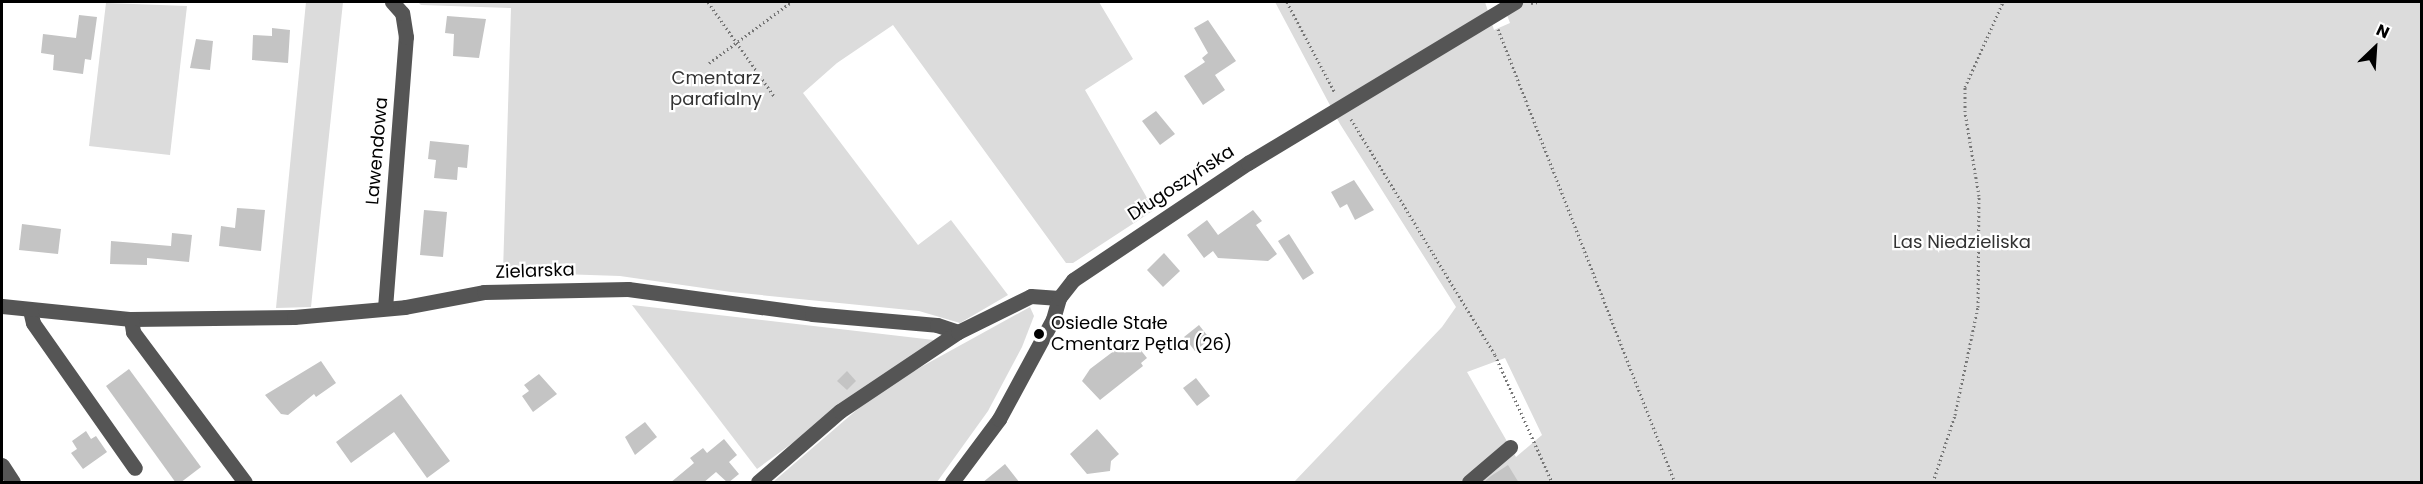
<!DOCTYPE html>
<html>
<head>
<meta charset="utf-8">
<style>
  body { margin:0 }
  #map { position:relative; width:2423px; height:484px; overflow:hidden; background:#fff; font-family:Poppins,sans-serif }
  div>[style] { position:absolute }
  .green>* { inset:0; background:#dcdcdc }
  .building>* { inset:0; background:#c4c4c4 }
  .path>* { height:3px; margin-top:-1.5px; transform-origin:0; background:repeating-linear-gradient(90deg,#777 0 1.5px,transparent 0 4.5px) }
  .minor>* { height:15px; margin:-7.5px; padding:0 7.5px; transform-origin:7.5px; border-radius:7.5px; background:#555 }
  .dots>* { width:16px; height:16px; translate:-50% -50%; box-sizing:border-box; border:3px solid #fff; border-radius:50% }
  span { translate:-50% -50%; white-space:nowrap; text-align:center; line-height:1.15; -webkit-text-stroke:4.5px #fff; paint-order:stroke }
  .park-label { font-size:18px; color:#333 }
  .street-label { font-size:18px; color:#000 }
  .poi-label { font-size:18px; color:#000 }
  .left { translate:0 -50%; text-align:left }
  .frame { position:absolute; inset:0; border:3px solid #000; pointer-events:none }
  .north { position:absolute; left:2345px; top:18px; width:60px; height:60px; -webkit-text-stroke:4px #fff; paint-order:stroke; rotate:25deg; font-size:16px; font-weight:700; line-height:24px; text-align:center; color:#000 }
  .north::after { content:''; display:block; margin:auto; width:21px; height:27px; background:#000; clip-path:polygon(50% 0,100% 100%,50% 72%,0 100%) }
</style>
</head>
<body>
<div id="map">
  <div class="green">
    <i style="clip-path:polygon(306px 2px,343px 2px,311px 307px,276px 308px)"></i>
    <i style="clip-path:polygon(418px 2px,1099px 2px,1133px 59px,1085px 90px,1154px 210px,1073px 263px,1066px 263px,893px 25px,837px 63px,803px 93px,918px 245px,951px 220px,1008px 295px,960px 323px,919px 311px,731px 292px,620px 276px,503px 272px,511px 8px,421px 5px)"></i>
    <i style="clip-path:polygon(evenodd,1275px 2px,1485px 2px,1494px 30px,1510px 23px,1502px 2px,2421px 2px,2421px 482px,1294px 482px,1442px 327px,1456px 307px,1340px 124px,1275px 2px,1505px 358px,1542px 435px,1516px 457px,1467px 372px,1505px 358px)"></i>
    <i style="clip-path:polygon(106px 3px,187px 6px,170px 155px,89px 146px)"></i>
    <i style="clip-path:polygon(632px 305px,934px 340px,757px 469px)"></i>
    <i style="clip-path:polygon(1030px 307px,1034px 316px,1022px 347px,988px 411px,937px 482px,773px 482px,881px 389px)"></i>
  </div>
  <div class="building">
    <i style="clip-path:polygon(79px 15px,97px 17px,91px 60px,85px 59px,83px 74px,53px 70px,54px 55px,41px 53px,43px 34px,76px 38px)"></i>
    <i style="clip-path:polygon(447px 16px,486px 19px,479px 58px,453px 56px,454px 34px,445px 33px)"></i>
    <i style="clip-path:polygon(1208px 20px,1236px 61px,1215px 75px,1225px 90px,1203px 105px,1184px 76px,1205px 62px,1202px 58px,1208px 53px,1194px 28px)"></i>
    <i style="clip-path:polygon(272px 28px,290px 30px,288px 63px,252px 60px,253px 35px,272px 36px)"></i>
    <i style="clip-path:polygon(196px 39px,213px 41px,210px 70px,190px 68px)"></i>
    <i style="clip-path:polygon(1156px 111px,1175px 134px,1160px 145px,1142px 121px)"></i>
    <i style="clip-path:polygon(430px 141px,469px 145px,467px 168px,458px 167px,457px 180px,434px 178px,436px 160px,428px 159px)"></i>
    <i style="clip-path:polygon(1354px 180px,1374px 210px,1355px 220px,1347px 204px,1340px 208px,1331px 192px)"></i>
    <i style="clip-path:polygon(237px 208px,265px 210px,261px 251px,219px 246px,221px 226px,235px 228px)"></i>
    <i style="clip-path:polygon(424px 210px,447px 212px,443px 257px,420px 255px)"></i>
    <i style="clip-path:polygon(1253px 210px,1262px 221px,1256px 225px,1277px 254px,1268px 261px,1218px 258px,1213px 251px,1204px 258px,1187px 235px,1207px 220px,1218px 235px)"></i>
    <i style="clip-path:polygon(22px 224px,61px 229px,58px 254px,19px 250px)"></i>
    <i style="clip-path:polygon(172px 233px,192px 235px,189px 262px,147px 258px,147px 265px,110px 264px,111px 241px,171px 246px)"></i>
    <i style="clip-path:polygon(1289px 234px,1314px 273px,1303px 280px,1278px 241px)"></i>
    <i style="clip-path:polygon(1164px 253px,1180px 271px,1163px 287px,1147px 270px)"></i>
    <i style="clip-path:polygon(1199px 325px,1210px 339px,1195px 351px,1184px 337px)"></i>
    <i style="clip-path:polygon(1131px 338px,1147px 358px,1141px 363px,1143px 366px,1100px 400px,1082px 381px,1090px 369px)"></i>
    <i style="clip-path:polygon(321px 361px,336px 383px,316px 397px,314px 394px,288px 415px,281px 414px,265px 395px)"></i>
    <i style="clip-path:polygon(129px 369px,201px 467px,180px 483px,176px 483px,106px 386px)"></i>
    <i style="clip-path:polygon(847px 371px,856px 381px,847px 390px,837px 381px)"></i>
    <i style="clip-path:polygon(539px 374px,557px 394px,533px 412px,522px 396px,529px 391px,524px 385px)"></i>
    <i style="clip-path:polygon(1196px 378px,1210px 396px,1197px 406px,1183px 388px)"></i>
    <i style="clip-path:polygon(401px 394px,450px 461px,427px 478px,394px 432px,351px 463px,336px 442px)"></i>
    <i style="clip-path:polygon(645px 422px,657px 437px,635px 455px,625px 437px)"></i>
    <i style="clip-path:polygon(1097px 429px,1119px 454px,1111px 461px,1110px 471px,1087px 474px,1070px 454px)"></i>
    <i style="clip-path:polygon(86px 431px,91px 439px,96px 436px,107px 452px,83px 469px,71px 453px,77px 449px,72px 441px)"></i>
    <i style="clip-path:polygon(724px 439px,737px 455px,729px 462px,739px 474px,728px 483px,716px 472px,703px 483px,670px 483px,694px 463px,690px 458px,703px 448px,707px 453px)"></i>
    <i style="clip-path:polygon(1005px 464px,1020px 483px,982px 483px)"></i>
    <i style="clip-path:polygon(1508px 465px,1519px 483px,1483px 483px,1491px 476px)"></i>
  </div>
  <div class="path">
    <i style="left:708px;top:2px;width:115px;rotate:54.9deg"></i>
    <i style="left:1287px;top:2px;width:103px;rotate:62.2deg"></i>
    <i style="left:1531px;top:3px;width:8px;rotate:-7deg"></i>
    <i style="left:1498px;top:29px;width:486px;rotate:68.7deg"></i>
    <i style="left:709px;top:63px;width:102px;rotate:-36.6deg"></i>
    <i style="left:1351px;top:119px;width:276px;rotate:58.6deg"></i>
    <i style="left:1495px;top:355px;width:139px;rotate:65.8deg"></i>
    <i style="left:1933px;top:482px;width:71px;rotate:-71.8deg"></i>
    <i style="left:1955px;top:415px;width:110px;rotate:-78deg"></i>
    <i style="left:1978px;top:307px;width:111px;rotate:-89.5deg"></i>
    <i style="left:1979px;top:196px;width:85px;rotate:-99.5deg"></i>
    <i style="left:1965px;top:112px;width:25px;rotate:-90deg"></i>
    <i style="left:1965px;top:87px;width:93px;rotate:-65.9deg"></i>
  </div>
  <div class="minor">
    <i style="left:2px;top:306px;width:130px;rotate:5.8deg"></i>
    <i style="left:131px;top:319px;width:163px;rotate:-0.7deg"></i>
    <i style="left:294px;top:317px;width:111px;rotate:-5.1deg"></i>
    <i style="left:405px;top:307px;width:80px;rotate:-10.8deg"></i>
    <i style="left:484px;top:292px;width:144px;rotate:-1.2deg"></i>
    <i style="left:628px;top:289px;width:186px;rotate:7.7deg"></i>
    <i style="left:812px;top:314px;width:125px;rotate:5deg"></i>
    <i style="left:937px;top:325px;width:22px;rotate:18deg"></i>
    <i style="left:385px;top:308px;width:272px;rotate:-85.6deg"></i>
    <i style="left:406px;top:37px;width:24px;rotate:-99deg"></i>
    <i style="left:402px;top:13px;width:15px;rotate:-132deg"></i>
    <i style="left:30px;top:310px;width:13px;rotate:77deg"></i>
    <i style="left:33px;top:323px;width:177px;rotate:54.9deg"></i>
    <i style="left:131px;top:319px;width:13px;rotate:81deg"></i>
    <i style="left:133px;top:332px;width:187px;rotate:53.3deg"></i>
    <i style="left:2px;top:465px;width:20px;rotate:57deg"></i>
    <i style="left:758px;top:482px;width:108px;rotate:-40.9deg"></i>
    <i style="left:840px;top:411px;width:142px;rotate:-33.8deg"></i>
    <i style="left:958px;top:332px;width:81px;rotate:-26.3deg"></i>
    <i style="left:1031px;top:296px;width:28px;rotate:4deg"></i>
    <i style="left:952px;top:482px;width:79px;rotate:-53.3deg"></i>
    <i style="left:999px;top:419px;width:114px;rotate:-61.6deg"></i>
    <i style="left:1053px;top:319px;width:22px;rotate:-74deg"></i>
    <i style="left:1059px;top:298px;width:23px;rotate:-52deg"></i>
    <i style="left:1073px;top:280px;width:211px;rotate:-33.8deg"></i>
    <i style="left:1248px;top:163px;width:312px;rotate:-31.1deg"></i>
    <i style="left:1469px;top:482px;width:54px;rotate:-40.5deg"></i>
  </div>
  <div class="dots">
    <i style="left:1039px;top:334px;background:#000"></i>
  </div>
  <div class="park-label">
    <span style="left:716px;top:89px">Cmentarz<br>parafialny</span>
    <span style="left:1962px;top:242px">Las Niedzieliska</span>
  </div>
  <div class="street-label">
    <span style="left:377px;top:151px;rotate:-85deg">Lawendowa</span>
    <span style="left:1181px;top:183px;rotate:-33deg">Długoszyńska</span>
    <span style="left:535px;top:271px;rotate:-2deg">Zielarska</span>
  </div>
  <div class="poi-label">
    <span class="left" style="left:1051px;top:334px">Osiedle Stałe<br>Cmentarz Pętla (26)</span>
  </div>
  <div class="frame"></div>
  <div class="north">N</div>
</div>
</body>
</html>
